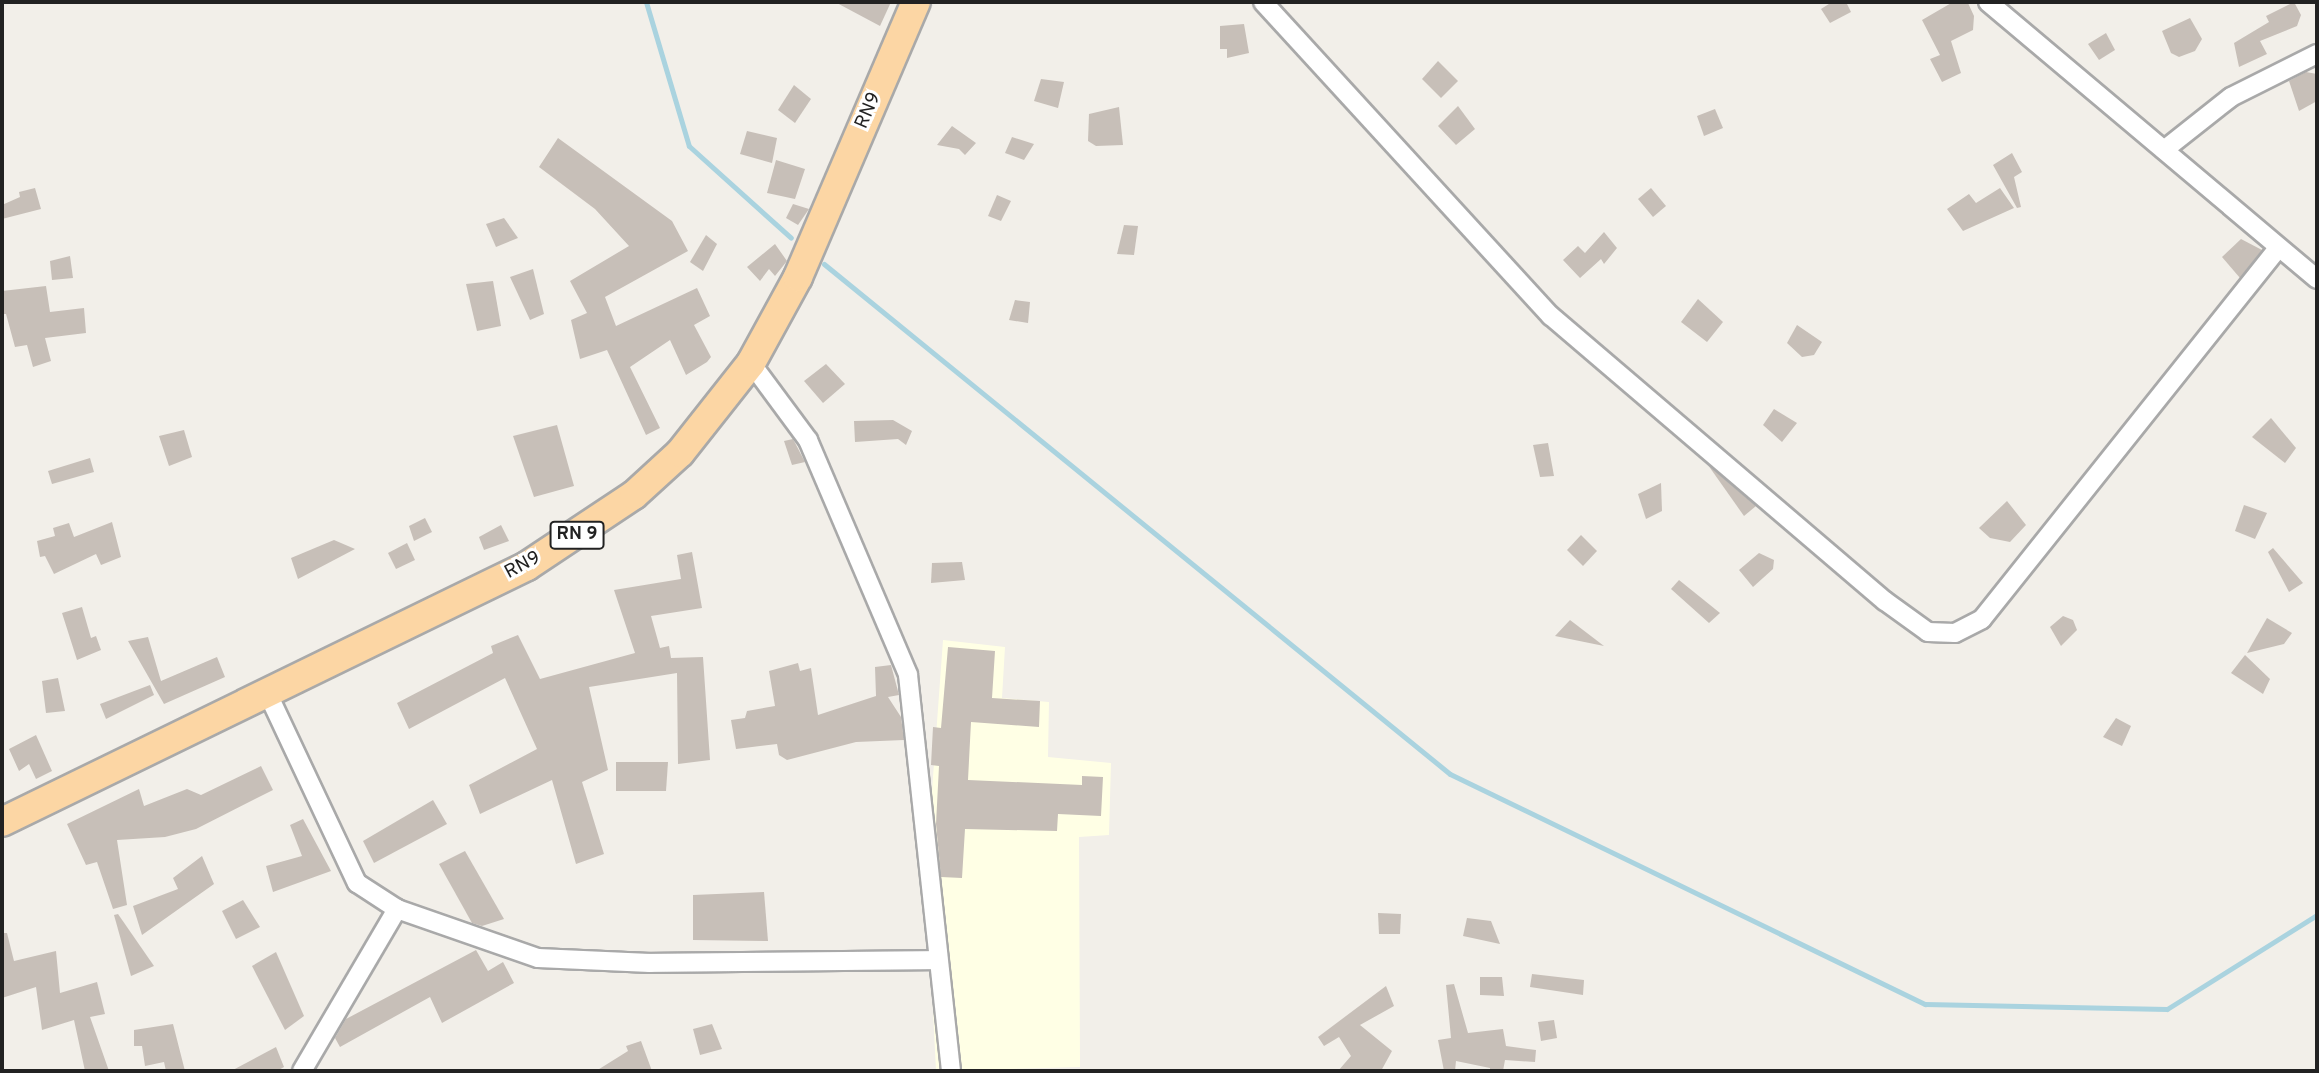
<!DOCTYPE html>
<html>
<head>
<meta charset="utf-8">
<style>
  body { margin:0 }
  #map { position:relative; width:2319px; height:1073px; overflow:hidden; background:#f2efe9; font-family:Overpass,sans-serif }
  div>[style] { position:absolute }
  .education>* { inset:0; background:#ffffe5 }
  .stream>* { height:5px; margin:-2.5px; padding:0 2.5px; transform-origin:2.5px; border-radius:2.5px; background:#aad3df }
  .building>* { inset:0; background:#c7bfb8 }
  .roads { filter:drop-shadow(2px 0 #a9a9a9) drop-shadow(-2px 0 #a9a9a9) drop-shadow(0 2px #a9a9a9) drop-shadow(0 -2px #a9a9a9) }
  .street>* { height:18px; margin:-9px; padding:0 9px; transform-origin:9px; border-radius:9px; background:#fff }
  .primary>* { height:28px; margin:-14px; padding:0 14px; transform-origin:14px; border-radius:14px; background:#fcd6a4 }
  span { translate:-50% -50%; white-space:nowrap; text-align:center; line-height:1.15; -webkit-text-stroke:6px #fff; paint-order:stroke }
  .shield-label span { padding:2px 5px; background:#fff; border:2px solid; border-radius:5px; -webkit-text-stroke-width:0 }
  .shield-label { font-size:18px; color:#222; font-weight:700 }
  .street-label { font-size:19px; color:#222 }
  .frame { position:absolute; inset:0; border:4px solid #222; pointer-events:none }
</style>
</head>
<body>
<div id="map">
  <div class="education">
    <i style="clip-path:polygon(943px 640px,1005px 647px,1002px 698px,1049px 702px,1048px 757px,1111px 763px,1109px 835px,1079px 837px,1080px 1067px,936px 1071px,926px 873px)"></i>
  </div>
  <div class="stream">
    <i style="left:646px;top:2px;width:150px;rotate:73.4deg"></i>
    <i style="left:689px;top:146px;width:137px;rotate:42deg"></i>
    <i style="left:824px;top:264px;width:807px;rotate:39.17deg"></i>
    <i style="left:1450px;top:774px;width:528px;rotate:25.84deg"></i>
    <i style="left:1925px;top:1004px;width:242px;rotate:1.2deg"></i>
    <i style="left:2167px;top:1009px;width:177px;rotate:-32.1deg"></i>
  </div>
  <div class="building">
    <i style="clip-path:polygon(835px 2px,891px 2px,880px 26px)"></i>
    <i style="clip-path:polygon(1832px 2px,1846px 2px,1851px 12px,1830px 23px,1821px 9px)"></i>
    <i style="clip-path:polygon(1953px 2px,1968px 3px,1974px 16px,1973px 30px,1951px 41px,1961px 73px,1942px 82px,1930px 59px,1940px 55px,1922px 20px)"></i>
    <i style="clip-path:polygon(2294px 2px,2301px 15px,2297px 26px,2260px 41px,2267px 54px,2239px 67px,2234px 43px,2269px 22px,2266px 16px)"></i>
    <i style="clip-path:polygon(2190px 18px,2202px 39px,2195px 51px,2179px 57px,2171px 53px,2162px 31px)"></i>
    <i style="clip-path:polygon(1244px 24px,1249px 53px,1227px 58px,1227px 49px,1220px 49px,1220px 26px)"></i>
    <i style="clip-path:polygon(2106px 33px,2115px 50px,2099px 60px,2088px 44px)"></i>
    <i style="clip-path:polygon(1438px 61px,1458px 81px,1441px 98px,1422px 79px)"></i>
    <i style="clip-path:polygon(2306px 72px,2317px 74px,2317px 101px,2299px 111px,2289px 81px)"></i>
    <i style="clip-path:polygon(1041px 79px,1064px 82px,1058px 108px,1034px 101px)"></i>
    <i style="clip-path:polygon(794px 85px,811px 99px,795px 123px,778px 110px)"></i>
    <i style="clip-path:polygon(1458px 106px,1475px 129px,1456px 145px,1438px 126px)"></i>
    <i style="clip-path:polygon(1119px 107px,1123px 145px,1096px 146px,1088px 141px,1089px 114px)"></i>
    <i style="clip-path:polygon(1715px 109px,1723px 128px,1704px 136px,1697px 116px)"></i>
    <i style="clip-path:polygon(952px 126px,976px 143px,965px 155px,959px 149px,937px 145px)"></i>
    <i style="clip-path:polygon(747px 131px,777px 138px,772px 163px,740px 154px)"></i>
    <i style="clip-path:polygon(1012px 137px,1034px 144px,1024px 160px,1005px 153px)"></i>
    <i style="clip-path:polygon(558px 138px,672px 221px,688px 251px,605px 297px,616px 326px,697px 288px,710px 316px,694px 325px,711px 357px,707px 362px,686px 375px,670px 340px,630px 367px,660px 428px,646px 435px,607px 350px,580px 359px,571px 320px,587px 313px,570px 281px,629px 246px,595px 209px,539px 167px)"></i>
    <i style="clip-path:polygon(2012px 153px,2022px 172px,2014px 177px,2021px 207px,2017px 208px,1993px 165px)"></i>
    <i style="clip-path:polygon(776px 160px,805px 169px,795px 199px,767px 193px)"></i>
    <i style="clip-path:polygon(35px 188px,41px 209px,2px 219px,2px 205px,20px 197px,19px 192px)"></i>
    <i style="clip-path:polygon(1651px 188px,1666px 206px,1653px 217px,1638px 199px)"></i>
    <i style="clip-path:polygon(2000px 188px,2014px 208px,1963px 231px,1947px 209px,1969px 194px,1976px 203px)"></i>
    <i style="clip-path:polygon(997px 195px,1011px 201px,1001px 221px,988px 216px)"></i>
    <i style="clip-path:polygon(793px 204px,809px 209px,798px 225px,786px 218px)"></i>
    <i style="clip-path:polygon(504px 218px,518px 238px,496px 247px,486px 224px)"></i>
    <i style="clip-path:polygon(1124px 225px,1138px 226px,1134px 255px,1117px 254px)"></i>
    <i style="clip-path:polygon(1604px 232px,1617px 248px,1604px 264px,1601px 259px,1580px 278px,1563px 260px,1578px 246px,1585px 253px)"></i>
    <i style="clip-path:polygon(706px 235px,717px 244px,703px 271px,690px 262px)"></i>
    <i style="clip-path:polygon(2241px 239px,2262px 250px,2240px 278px,2222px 257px)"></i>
    <i style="clip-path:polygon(775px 244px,787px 261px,775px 276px,769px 269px,760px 281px,747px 267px)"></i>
    <i style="clip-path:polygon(70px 256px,73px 278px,52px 280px,50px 261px)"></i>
    <i style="clip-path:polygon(533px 269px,544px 314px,530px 320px,510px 277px)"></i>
    <i style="clip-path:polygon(493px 281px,501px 326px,477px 331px,466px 284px)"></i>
    <i style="clip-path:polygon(46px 286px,50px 312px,84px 308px,86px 333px,45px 338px,51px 361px,33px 367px,27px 345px,15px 347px,6px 314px,2px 314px,2px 291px)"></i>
    <i style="clip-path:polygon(1698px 299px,1723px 322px,1707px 342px,1681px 322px)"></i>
    <i style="clip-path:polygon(1015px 300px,1030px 302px,1028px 323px,1009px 320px)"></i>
    <i style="clip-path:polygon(1797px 325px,1822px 342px,1814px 355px,1802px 357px,1787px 343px)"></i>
    <i style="clip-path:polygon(826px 364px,845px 384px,823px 403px,804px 381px)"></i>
    <i style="clip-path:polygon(1774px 409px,1797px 423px,1782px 442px,1763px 425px)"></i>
    <i style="clip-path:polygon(2271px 418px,2296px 448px,2285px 463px,2252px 437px)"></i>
    <i style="clip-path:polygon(893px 420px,912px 431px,906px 445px,898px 439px,855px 442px,854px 421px)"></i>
    <i style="clip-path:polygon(557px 425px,574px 486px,534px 497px,513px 436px)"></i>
    <i style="clip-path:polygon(184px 430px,192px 457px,169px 466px,159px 436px)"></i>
    <i style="clip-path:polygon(793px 439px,805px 462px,792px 465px,784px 441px)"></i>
    <i style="clip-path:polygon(1548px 443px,1554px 476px,1540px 477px,1533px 445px)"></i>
    <i style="clip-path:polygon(90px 458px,94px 472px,52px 484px,48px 471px)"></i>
    <i style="clip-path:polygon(1708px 465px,1756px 506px,1744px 516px)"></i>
    <i style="clip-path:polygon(1661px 483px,1662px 511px,1646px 519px,1638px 494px)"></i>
    <i style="clip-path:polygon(2007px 501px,2026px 525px,2010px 542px,1990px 538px,1979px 528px)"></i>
    <i style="clip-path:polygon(2244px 505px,2267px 513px,2255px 539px,2235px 531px)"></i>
    <i style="clip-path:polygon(425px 518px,432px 532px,414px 541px,409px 526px)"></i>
    <i style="clip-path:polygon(112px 522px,121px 557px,101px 565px,96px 554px,54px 574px,45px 556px,40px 557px,37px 541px,55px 536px,53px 528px,69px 523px,74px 537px)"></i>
    <i style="clip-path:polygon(501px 525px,509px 541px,484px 550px,479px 537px)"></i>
    <i style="clip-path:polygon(1581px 535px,1597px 551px,1583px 566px,1567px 550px)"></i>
    <i style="clip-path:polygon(334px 540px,355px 549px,298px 579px,291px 558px)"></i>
    <i style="clip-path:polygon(407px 543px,415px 560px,396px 569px,388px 553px)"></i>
    <i style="clip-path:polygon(2273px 548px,2303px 583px,2289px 592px,2268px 552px)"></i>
    <i style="clip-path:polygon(692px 552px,702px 608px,651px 616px,660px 648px,669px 646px,671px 658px,703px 657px,710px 760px,678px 764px,677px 673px,589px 687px,608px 770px,582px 782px,604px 854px,576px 864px,552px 780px,480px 814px,469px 785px,537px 749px,505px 678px,409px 729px,397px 703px,493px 653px,491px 646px,518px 635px,540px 679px,635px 653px,614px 590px,681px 579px,677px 555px)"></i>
    <i style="clip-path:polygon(1759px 553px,1774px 560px,1773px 569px,1753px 587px,1739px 570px)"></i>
    <i style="clip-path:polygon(962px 562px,965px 580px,931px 583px,932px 563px)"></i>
    <i style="clip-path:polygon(1679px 580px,1720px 613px,1709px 623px,1671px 589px)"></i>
    <i style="clip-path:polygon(82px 607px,91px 638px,96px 636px,101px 650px,77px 660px,62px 613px)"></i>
    <i style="clip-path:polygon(2063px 616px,2073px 620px,2077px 630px,2061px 646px,2050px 627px)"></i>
    <i style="clip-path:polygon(2267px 618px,2292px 633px,2284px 644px,2247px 653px)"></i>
    <i style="clip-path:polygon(1570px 620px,1604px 646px,1555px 636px)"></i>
    <i style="clip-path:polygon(148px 637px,161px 681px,217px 657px,225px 677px,164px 704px,128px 641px)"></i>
    <i style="clip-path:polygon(948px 647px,995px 651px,992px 698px,1040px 701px,1039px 727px,971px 722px,968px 780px,1082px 785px,1082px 776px,1103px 777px,1101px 816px,1058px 814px,1057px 831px,965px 829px,962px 878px,941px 877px,936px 824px,939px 766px,931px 765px,933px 727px,941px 728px)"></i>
    <i style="clip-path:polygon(2245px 655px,2270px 679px,2263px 694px,2231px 673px)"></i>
    <i style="clip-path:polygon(798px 663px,800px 671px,811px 668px,818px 715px,876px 696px,875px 667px,891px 665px,899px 695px,888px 697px,901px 717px,904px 740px,856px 742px,787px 760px,779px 755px,777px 744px,736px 749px,731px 720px,745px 718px,747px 711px,775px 706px,769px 671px)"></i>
    <i style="clip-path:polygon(58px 678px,65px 711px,46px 713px,42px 681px)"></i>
    <i style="clip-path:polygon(150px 685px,154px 695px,106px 719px,100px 704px)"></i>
    <i style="clip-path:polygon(2116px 718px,2131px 726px,2122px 746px,2103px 737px)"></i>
    <i style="clip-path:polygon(36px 735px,52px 771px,36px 779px,29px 764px,19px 771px,9px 749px)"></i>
    <i style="clip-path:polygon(616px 762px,668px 762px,666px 791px,616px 791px)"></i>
    <i style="clip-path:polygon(261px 766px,273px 790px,196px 829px,165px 837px,117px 840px,127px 905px,113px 909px,97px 862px,86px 865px,67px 824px,139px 789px,144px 806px,187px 789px,201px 795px)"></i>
    <i style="clip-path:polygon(433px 800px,447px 824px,374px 863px,363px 841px)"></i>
    <i style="clip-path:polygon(303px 819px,331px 871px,273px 892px,266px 866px,302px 856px,290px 825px)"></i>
    <i style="clip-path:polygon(465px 851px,504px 919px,482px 926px,472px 923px,439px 864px)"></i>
    <i style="clip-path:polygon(202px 856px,214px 884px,142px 935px,133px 906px,178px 889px,173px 878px)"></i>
    <i style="clip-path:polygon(764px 892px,768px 941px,693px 940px,693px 895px)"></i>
    <i style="clip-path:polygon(243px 900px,260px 927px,236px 939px,222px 911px)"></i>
    <i style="clip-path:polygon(1378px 913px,1401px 914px,1400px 934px,1379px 934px)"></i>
    <i style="clip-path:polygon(118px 914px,154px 966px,131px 976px,114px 915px)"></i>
    <i style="clip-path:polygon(1467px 918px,1491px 921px,1500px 944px,1463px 936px)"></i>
    <i style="clip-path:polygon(2px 933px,7px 933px,14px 961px,56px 951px,60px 993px,97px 982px,105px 1014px,90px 1017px,109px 1071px,85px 1071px,74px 1020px,42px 1030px,36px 987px,2px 998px)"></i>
    <i style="clip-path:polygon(476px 950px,488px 971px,503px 962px,514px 983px,442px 1023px,430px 997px,340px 1047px,335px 1038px,346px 1019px)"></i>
    <i style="clip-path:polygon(276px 952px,304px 1016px,285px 1030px,252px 966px)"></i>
    <i style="clip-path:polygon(1532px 974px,1584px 980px,1583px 995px,1530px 987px)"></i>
    <i style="clip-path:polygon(1480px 977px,1502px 977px,1504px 996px,1480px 995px)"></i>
    <i style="clip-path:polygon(1454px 984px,1468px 1033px,1503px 1029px,1506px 1046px,1536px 1050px,1535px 1062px,1505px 1060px,1503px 1071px,1490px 1071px,1490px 1068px,1456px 1061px,1455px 1071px,1444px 1071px,1438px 1040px,1451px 1038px,1446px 985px)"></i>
    <i style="clip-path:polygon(1386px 986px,1394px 1006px,1360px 1025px,1392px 1051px,1381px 1071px,1338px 1071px,1351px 1056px,1339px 1037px,1324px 1046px,1318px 1037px)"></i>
    <i style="clip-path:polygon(1554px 1020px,1557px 1038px,1541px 1041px,1538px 1022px)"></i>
    <i style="clip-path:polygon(173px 1024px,185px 1071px,166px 1071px,164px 1062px,145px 1066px,142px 1046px,134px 1046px,134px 1030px)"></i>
    <i style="clip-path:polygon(712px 1024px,722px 1049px,700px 1055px,693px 1029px)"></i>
    <i style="clip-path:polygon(641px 1041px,652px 1071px,596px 1071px,628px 1051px,626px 1046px)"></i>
    <i style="clip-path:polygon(276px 1047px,284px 1067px,277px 1071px,231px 1071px)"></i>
  </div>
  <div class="roads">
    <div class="street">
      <i style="left:1263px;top:2px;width:426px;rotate:47.5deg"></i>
      <i style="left:1551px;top:316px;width:439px;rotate:40.5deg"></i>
      <i style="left:1885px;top:601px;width:53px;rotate:35.8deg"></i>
      <i style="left:1928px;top:632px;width:27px;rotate:2deg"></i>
      <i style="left:1955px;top:633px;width:30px;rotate:-27deg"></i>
      <i style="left:1982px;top:619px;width:475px;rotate:-51.4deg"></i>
      <i style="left:1988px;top:2px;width:430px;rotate:40.1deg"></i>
      <i style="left:2164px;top:150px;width:85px;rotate:-38.3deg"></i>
      <i style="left:2231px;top:97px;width:96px;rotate:-26.6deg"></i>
      <i style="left:751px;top:363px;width:96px;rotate:53.5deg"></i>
      <i style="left:808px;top:440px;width:255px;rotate:66.9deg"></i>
      <i style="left:908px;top:675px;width:398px;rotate:83.8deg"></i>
      <i style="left:267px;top:692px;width:211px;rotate:64.8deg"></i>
      <i style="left:357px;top:883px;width:48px;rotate:33deg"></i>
      <i style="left:397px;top:909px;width:149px;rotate:19.2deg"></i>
      <i style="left:538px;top:958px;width:112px;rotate:2.6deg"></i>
      <i style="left:650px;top:963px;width:286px;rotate:-0.6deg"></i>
      <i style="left:302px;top:1071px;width:188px;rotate:-59.6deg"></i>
    </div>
    <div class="primary">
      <i style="left:2px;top:822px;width:584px;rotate:-25.99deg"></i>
      <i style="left:527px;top:566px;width:128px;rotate:-33.6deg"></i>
      <i style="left:634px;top:495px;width:62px;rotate:-42.4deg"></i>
      <i style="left:680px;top:453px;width:115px;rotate:-51.7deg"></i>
      <i style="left:751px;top:363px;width:98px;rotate:-61.3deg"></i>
      <i style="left:798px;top:277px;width:299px;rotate:-66.8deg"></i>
    </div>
  </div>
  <div class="shield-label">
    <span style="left:577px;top:535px">RN 9</span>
  </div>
  <div class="street-label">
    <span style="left:869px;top:111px;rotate:-67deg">RN9</span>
    <span style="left:523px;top:566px;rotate:-28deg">RN9</span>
  </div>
  <div class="frame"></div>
</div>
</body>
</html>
